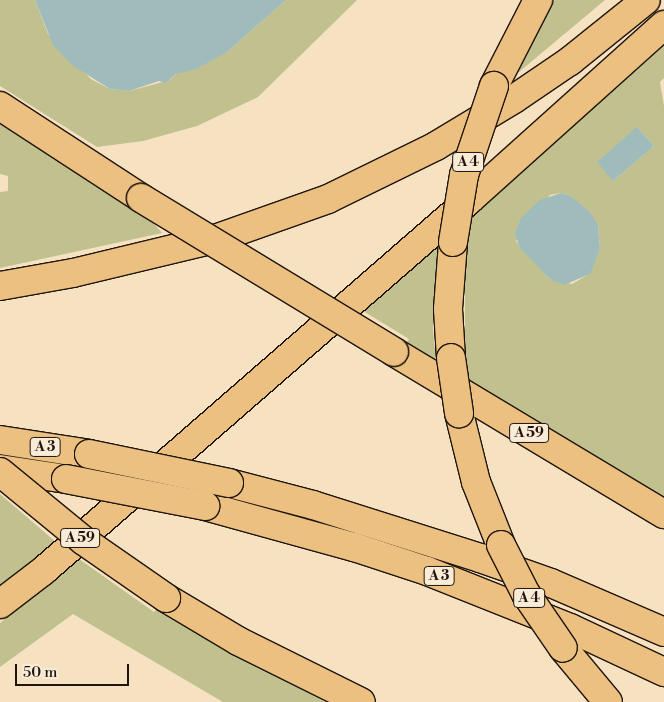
<!DOCTYPE html>
<html>
<head>
<meta charset="utf-8">
<style>
  body { margin:0 }
  #map { position:relative; width:664px; height:702px; overflow:hidden; background:#f6e1c1; font-family:"Libre Bodoni",serif }
  div>[style] { position:absolute }
  .green>* { inset:0; background:#c1c190 }
  .water>* { inset:0; background:#a0bbbc }
  .roads { filter:drop-shadow(1px 0 #1f140d) drop-shadow(-1px 0 #1f140d) drop-shadow(0 1px #1f140d) drop-shadow(0 -1px #1f140d) }
  .highway>* { height:28px; margin:-14px; padding:0 14px; transform-origin:14px; border-radius:14px; background:#ebc080 }
  .bridges { filter:drop-shadow(1px 0 #1f140d) drop-shadow(-1px 0 #1f140d) drop-shadow(0 1px #1f140d) drop-shadow(0 -1px #1f140d) }
  .highway-bridge>* { height:28px; margin:-14px; padding:0 14px; transform-origin:14px; border-radius:14px; background:#ebc080 }
  span { translate:-50% -50%; white-space:nowrap; text-align:center; line-height:1.15; -webkit-text-stroke:5px #f9ecd7; paint-order:stroke }
  .shield-label span { padding:1px 4px; background:#f9ecd7; border:1px solid; border-radius:4px; -webkit-text-stroke-width:0 }
  .shield-label { font-size:14px; color:#1f140d; font-weight:700 }
  .scale { position:absolute; left:15px; top:664px; width:114px; height:22px; box-sizing:border-box; border:2px solid #1f140d; border-top:0; padding-left:6px; font-size:15px; line-height:18px; white-space:nowrap; color:#1f140d; -webkit-text-stroke:4px #f9ecd7; paint-order:stroke }
</style>
</head>
<body>
<div id="map">
  <div class="green">
    <i style="clip-path:polygon(0 0,35px 0,48px 34px,91px 79px,110px 89px,129px 91px,170px 80px,176px 74px,227px 52px,286px 0,357px 0,258px 97px,197px 126px,143px 141px,97px 147px,0 86px)"></i>
    <i style="clip-path:polygon(555px 0,605px 0,500px 88px,539px 20px)"></i>
    <i style="clip-path:polygon(evenodd,664px 46px,664px 78px,660px 82px,664px 106px,664px 497px,468px 380px,465px 342px,465px 269px,471px 216px,664px 46px,637px 127px,654px 146px,613px 181px,637px 127px,664px 46px,561px 193px,571px 196px,598px 225px,600px 249px,589px 274px,572px 284px,550px 279px,516px 241px,550px 195px,561px 193px)"></i>
    <i style="clip-path:polygon(0 114px,147px 216px,162px 233px,0 268px,0 192px,8px 191px,8px 176px,0 174px)"></i>
    <i style="clip-path:polygon(438px 245px,433px 330px,436px 361px,406px 343px,409px 339px,363px 311px)"></i>
    <i style="clip-path:polygon(0 494px,57px 543px,0 588px)"></i>
    <i style="clip-path:polygon(79px 559px,154px 612px,157px 609px,325px 702px,223px 702px,73px 614px,0 667px,0 623px)"></i>
  </div>
  <div class="water">
    <i style="clip-path:polygon(35px 0,286px 0,227px 52px,196px 69px,176px 74px,166px 83px,159px 81px,129px 91px,110px 89px,72px 65px,53px 45px)"></i>
    <i style="clip-path:polygon(637px 127px,654px 146px,613px 181px,597px 162px)"></i>
    <i style="clip-path:polygon(561px 193px,571px 196px,590px 212px,598px 225px,600px 249px,590px 274px,564px 285px,550px 279px,520px 248px,515px 234px,521px 218px,540px 200px)"></i>
  </div>
  <div class="roads">
    <div class="highway">
      <i style="left:494px;top:86px;width:97px;rotate:-62.9deg"></i>
      <i style="left:0;top:106px;width:168px;rotate:33.1deg"></i>
      <i style="left:0;top:286px;width:74px;rotate:-10.1deg"></i>
      <i style="left:73px;top:273px;width:146px;rotate:-13.5deg"></i>
      <i style="left:215px;top:239px;width:120px;rotate:-19.5deg"></i>
      <i style="left:328px;top:199px;width:120px;rotate:-26.1deg"></i>
      <i style="left:436px;top:146px;width:91px;rotate:-31.1deg"></i>
      <i style="left:514px;top:99px;width:68px;rotate:-34.2deg"></i>
      <i style="left:570px;top:61px;width:97px;rotate:-38.8deg"></i>
      <i style="left:394px;top:352px;width:315px;rotate:31deg"></i>
      <i style="left:451px;top:358px;width:49px;rotate:-93.5deg"></i>
      <i style="left:448px;top:309px;width:67px;rotate:-85.7deg"></i>
      <i style="left:459px;top:413px;width:71px;rotate:76.2deg"></i>
      <i style="left:476px;top:482px;width:68px;rotate:68.4deg"></i>
      <i style="left:0;top:440px;width:90px;rotate:8.9deg"></i>
      <i style="left:0;top:469px;width:67px;rotate:8.6deg"></i>
      <i style="left:229px;top:483px;width:87px;rotate:14.7deg"></i>
      <i style="left:313px;top:505px;width:175px;rotate:17.6deg"></i>
      <i style="left:480px;top:558px;width:75px;rotate:19.4deg"></i>
      <i style="left:551px;top:583px;width:123px;rotate:23.4deg"></i>
      <i style="left:205px;top:506px;width:155px;rotate:15.4deg"></i>
      <i style="left:354px;top:547px;width:77px;rotate:18.2deg"></i>
      <i style="left:427px;top:571px;width:154px;rotate:21.7deg"></i>
      <i style="left:570px;top:628px;width:104px;rotate:25.1deg"></i>
      <i style="left:166px;top:598px;width:84px;rotate:30.8deg"></i>
      <i style="left:238px;top:641px;width:137px;rotate:26.4deg"></i>
      <i style="left:0;top:604px;width:54px;rotate:-37.5deg"></i>
      <i style="left:43px;top:571px;width:565px;rotate:-41.05deg"></i>
      <i style="left:469px;top:200px;width:262px;rotate:-41.9deg"></i>
      <i style="left:563px;top:648px;width:70px;rotate:50.2deg"></i>
    </div>
  </div>
  <div class="bridges">
    <div class="highway-bridge">
      <i style="left:141px;top:198px;width:296px;rotate:31.3deg"></i>
      <i style="left:453px;top:242px;width:68px;rotate:-80.7deg"></i>
      <i style="left:464px;top:175px;width:94px;rotate:-71.4deg"></i>
      <i style="left:451px;top:358px;width:56px;rotate:81.7deg"></i>
      <i style="left:89px;top:454px;width:143px;rotate:11.7deg"></i>
      <i style="left:0;top:472px;width:109px;rotate:39.4deg"></i>
      <i style="left:84px;top:541px;width:100px;rotate:34.8deg"></i>
      <i style="left:66px;top:479px;width:142px;rotate:11deg"></i>
      <i style="left:501px;top:545px;width:55px;rotate:63deg"></i>
      <i style="left:526px;top:594px;width:65px;rotate:55.6deg"></i>
    </div>
  </div>
  <div class="shield-label">
    <span style="left:468px;top:162px">A 4</span>
    <span style="left:529px;top:433px">A 59</span>
    <span style="left:45px;top:447px">A 3</span>
    <span style="left:80px;top:538px">A 59</span>
    <span style="left:439px;top:576px">A 3</span>
    <span style="left:529px;top:598px">A 4</span>
  </div>
  <div class="scale">50 m</div>
</div>
</body>
</html>
